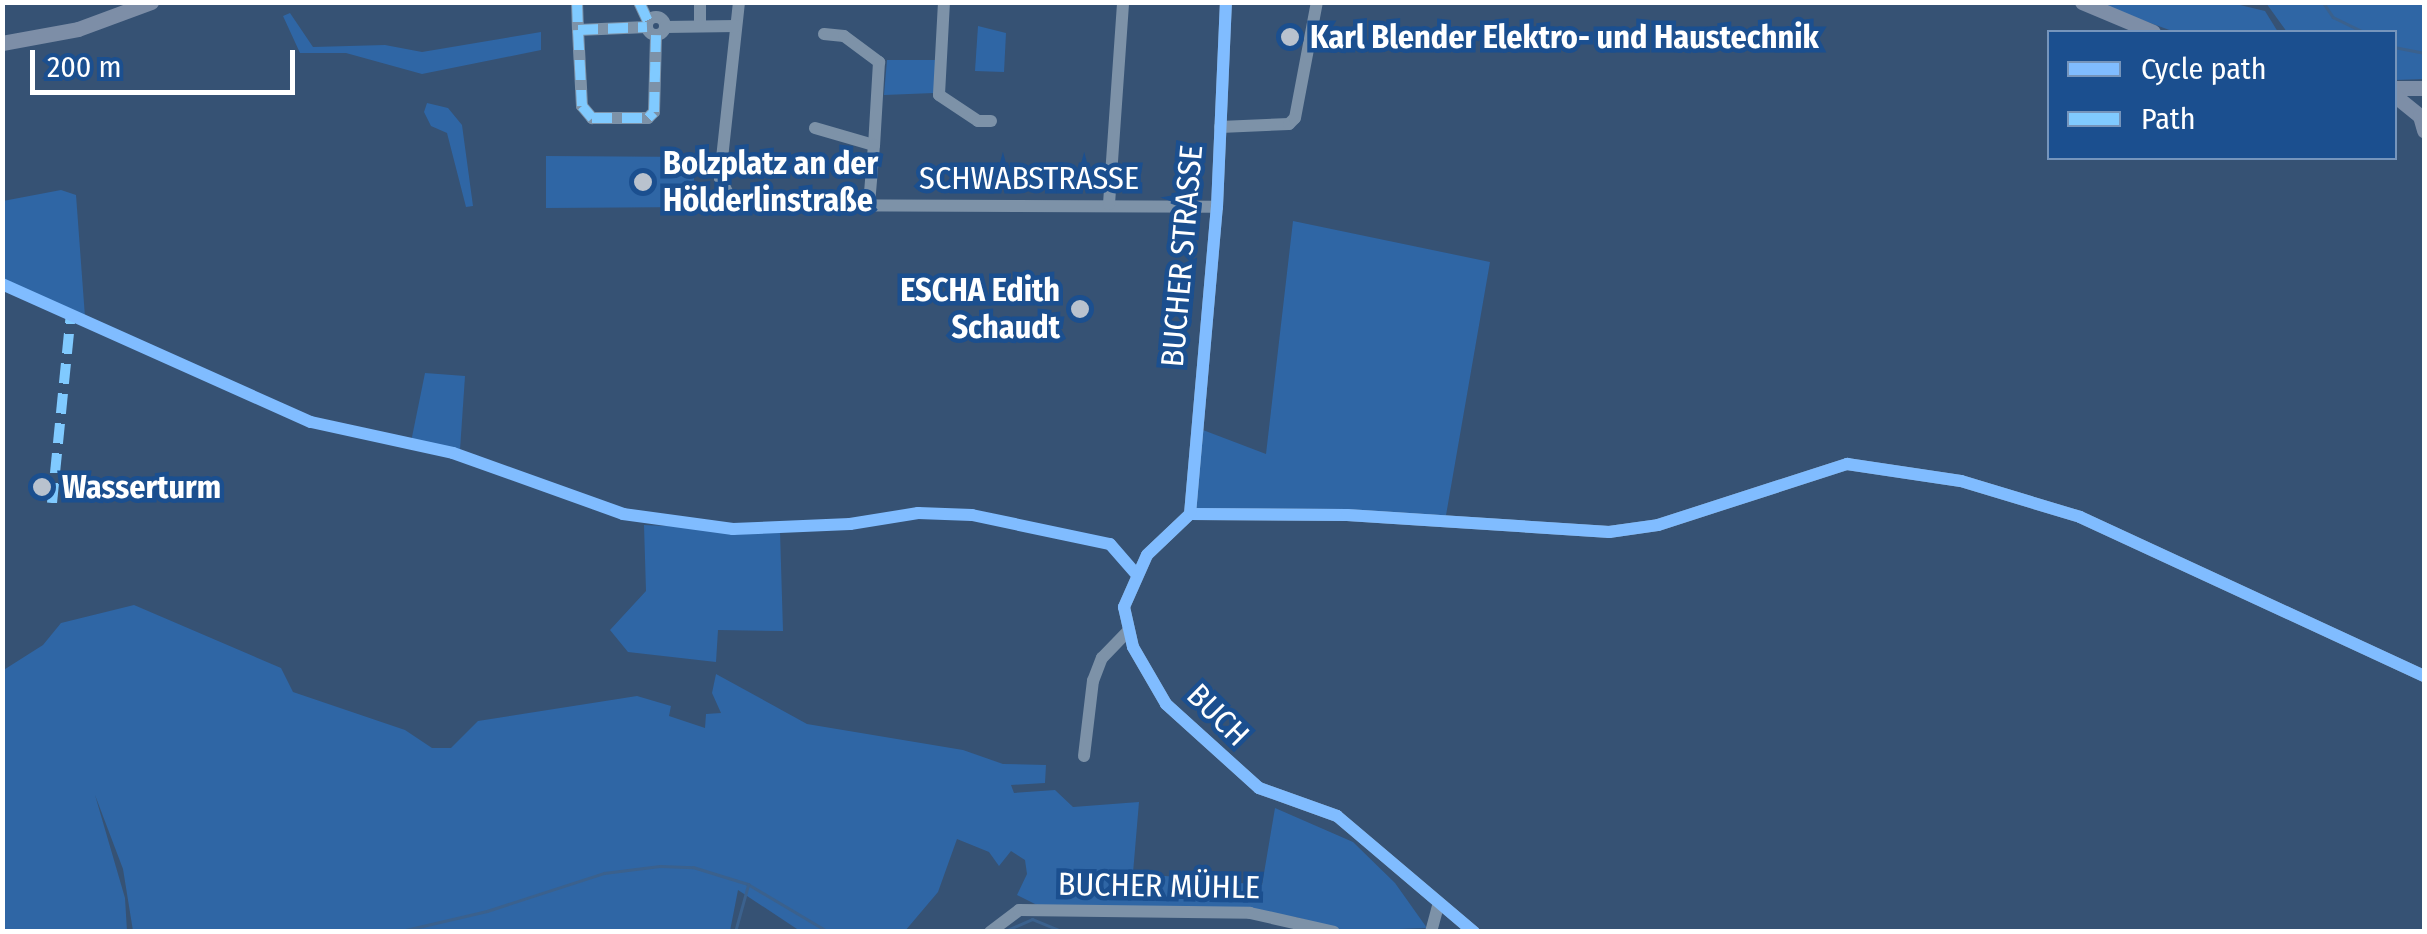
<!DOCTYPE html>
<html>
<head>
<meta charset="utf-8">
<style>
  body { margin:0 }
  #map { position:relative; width:2427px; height:934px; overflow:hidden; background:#365274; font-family:"Fira Sans Condensed",sans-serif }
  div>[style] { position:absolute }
  .green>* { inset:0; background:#2f66a5 }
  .stream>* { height:2.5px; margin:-1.25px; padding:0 1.25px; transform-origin:1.25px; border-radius:1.25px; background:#3b618d }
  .minor>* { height:12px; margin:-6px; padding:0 6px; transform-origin:6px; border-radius:6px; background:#7d92a8 }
  .minor>.ring { margin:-6px; padding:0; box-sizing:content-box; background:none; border:12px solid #7d92a8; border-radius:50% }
  .major>* { height:15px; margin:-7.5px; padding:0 7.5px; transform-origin:7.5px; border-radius:7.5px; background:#7d8ea7 }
  .quiet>* { height:10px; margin-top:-5px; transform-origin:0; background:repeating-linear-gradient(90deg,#80caff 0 20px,transparent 0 30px) }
  .cycleway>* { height:12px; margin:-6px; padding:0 6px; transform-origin:6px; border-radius:6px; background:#80bcff }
  .dots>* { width:28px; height:28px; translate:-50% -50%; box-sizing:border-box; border:5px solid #1b4f8f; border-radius:50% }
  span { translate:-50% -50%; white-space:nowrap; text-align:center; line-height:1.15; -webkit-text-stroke:9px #1b4f8f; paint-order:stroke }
  .poi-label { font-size:32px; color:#fff; font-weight:700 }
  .left { translate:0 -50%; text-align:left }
  .right { translate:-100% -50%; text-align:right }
  .street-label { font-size:32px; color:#fff }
  .frame { position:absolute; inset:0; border:5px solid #fff; pointer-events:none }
  .legend { position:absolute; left:2047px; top:30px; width:350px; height:130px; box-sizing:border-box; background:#1b4f8f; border:2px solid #7695bc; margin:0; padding:12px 18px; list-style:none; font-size:30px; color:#fff }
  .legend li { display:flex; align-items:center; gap:20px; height:50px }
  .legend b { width:50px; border:2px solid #7695bc }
  .scale { position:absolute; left:30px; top:50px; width:265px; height:45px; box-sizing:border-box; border:5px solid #fff; border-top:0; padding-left:12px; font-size:30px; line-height:35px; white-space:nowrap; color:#fff; -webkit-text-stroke:8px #1b4f8f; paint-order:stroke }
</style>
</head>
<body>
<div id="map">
  <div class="green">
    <i style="clip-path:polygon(2095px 3px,2240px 5px,2265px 11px,2278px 32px,2175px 32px)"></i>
    <i style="clip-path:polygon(2266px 3px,2424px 3px,2424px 79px,2395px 80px,2394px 32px,2287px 32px)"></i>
    <i style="clip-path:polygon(290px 13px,313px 47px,385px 45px,422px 52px,541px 32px,541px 50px,422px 74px,346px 53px,300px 53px,283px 16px)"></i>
    <i style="clip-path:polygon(978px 26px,1006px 33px,1004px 72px,975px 71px)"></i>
    <i style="clip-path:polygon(887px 60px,936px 60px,934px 93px,884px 95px)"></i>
    <i style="clip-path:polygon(427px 103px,448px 108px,462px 125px,473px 206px,466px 207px,447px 133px,431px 126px,424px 112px)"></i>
    <i style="clip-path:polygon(546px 156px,694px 157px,694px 207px,546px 208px)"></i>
    <i style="clip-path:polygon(61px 190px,76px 195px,85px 317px,3px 281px,3px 201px)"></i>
    <i style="clip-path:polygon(1293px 221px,1490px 262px,1445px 521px,1199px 513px,1191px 501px,1195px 427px,1266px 454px)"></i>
    <i style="clip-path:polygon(425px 373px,465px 376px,460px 450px,411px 442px)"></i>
    <i style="clip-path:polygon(644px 525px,780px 531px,783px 631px,718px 630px,716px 662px,628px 652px,610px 630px,646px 591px)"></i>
    <i style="clip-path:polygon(134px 605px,281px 668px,293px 692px,405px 730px,432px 748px,451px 748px,478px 721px,637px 696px,671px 706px,669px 716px,705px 728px,706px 714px,721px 713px,712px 693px,716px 674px,807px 724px,963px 750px,1003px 764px,1046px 765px,1045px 783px,1011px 785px,1014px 793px,1055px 790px,1073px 807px,1139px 802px,1133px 873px,1262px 885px,1275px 808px,1353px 842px,1395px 883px,1427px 928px,1343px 931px,1296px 917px,1043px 908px,1017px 895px,1027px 874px,1025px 860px,1011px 851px,999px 866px,989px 852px,957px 839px,938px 892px,905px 931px,800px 931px,738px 890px,730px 931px,133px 931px,123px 869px,95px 795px,125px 898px,127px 931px,3px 931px,2px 671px,43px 645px,61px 623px)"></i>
  </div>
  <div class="stream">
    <i style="left:2286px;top:2px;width:8px"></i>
    <i style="left:2323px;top:2px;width:18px;rotate:56deg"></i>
    <i style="left:2333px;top:17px;width:34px;rotate:26deg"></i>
    <i style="left:2394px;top:47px;width:31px;rotate:11deg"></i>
    <i style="left:397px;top:932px;width:92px;rotate:-13.1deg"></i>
    <i style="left:487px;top:911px;width:123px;rotate:-18deg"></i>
    <i style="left:604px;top:873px;width:56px;rotate:-7.1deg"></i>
    <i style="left:660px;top:866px;width:33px;rotate:2deg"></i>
    <i style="left:693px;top:867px;width:58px;rotate:17.2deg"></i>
    <i style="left:748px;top:884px;width:94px;rotate:30.7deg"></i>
    <i style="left:735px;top:932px;width:49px;rotate:-74.5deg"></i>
    <i style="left:1003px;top:932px;width:32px;rotate:-24deg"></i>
    <i style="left:1032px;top:919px;width:35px;rotate:22deg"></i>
  </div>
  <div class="minor">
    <i style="left:577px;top:2px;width:28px;rotate:88deg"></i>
    <i style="left:578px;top:30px;width:69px;rotate:-2.5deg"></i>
    <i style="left:639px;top:2px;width:21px;rotate:65deg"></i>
    <i style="left:700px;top:2px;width:24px;rotate:90deg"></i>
    <i style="left:739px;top:2px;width:177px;rotate:96.2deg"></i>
    <i style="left:720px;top:178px;width:30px;rotate:63deg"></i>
    <i style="left:734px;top:205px;width:483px;rotate:0.2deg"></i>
    <i style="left:944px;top:2px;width:93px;rotate:93.1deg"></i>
    <i style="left:939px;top:95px;width:47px;rotate:33.7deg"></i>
    <i style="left:978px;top:121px;width:13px"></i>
    <i class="ring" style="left:647px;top:17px;width:6px;height:6px"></i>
    <i style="left:665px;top:27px;width:71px;rotate:-0.8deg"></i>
    <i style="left:578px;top:30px;width:76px;rotate:87deg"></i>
    <i style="left:582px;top:106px;width:16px;rotate:50deg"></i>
    <i style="left:592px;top:118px;width:56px"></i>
    <i style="left:648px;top:118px;width:8px;rotate:-45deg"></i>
    <i style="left:654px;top:112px;width:77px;rotate:-88.5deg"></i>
    <i style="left:824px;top:34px;width:20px;rotate:6deg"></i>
    <i style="left:844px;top:36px;width:44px;rotate:36.6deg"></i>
    <i style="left:879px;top:62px;width:83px;rotate:93.4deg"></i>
    <i style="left:1220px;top:127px;width:69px;rotate:-2.5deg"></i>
    <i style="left:1289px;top:124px;width:8px;rotate:-45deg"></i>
    <i style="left:1295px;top:118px;width:118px;rotate:-79.3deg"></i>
    <i style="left:815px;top:128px;width:61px;rotate:16.1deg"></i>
    <i style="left:874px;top:145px;width:60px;rotate:94.8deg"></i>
    <i style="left:1109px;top:204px;width:202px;rotate:-86deg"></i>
    <i style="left:1190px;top:514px;width:157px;rotate:0.4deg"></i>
    <i style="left:1347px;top:515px;width:263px;rotate:3.7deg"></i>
    <i style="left:1609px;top:532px;width:49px;rotate:-8.1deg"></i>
    <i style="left:1658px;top:525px;width:199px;rotate:-17.9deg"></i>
    <i style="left:1847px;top:464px;width:115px;rotate:8.5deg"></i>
    <i style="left:1961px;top:481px;width:124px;rotate:16.8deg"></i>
    <i style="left:2080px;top:517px;width:379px;rotate:24.8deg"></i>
    <i style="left:1190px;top:514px;width:59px;rotate:136.4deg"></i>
    <i style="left:1147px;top:555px;width:57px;rotate:113.9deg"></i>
    <i style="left:1124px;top:607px;width:41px;rotate:77.3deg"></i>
    <i style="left:1133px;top:647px;width:66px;rotate:59.9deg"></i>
    <i style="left:1166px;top:704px;width:125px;rotate:42.1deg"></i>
    <i style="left:1259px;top:788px;width:83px;rotate:19.7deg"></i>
    <i style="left:1337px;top:816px;width:180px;rotate:40.3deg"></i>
    <i style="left:1190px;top:514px;width:308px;rotate:-85deg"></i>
    <i style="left:1217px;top:207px;width:205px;rotate:-87.5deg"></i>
    <i style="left:1084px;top:756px;width:76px;rotate:-83.2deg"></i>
    <i style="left:1093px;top:681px;width:25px;rotate:-69deg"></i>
    <i style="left:1102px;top:658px;width:36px;rotate:-46deg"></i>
    <i style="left:990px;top:932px;width:36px;rotate:-37deg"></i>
    <i style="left:1019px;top:910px;width:231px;rotate:0.7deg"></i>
    <i style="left:1250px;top:913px;width:86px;rotate:12.7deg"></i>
    <i style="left:1431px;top:932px;width:28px;rotate:-75deg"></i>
  </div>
  <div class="major">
    <i style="left:2082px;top:2px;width:77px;rotate:22.9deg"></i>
    <i style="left:2px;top:43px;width:77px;rotate:-10.4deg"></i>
    <i style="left:78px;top:29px;width:78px;rotate:-20.3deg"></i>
    <i style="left:2394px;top:88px;width:30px"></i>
    <i style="left:2394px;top:95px;width:33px;rotate:39deg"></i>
    <i style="left:2420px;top:116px;width:15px;rotate:74deg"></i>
  </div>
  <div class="quiet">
    <i style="left:577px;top:2px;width:28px;rotate:88deg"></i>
    <i style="left:578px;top:30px;width:69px;rotate:-2.5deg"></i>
    <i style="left:639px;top:2px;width:21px;rotate:65deg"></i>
    <i style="left:578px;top:30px;width:76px;rotate:87deg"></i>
    <i style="left:582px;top:106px;width:16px;rotate:50deg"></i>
    <i style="left:592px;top:118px;width:56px"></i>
    <i style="left:648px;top:118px;width:8px;rotate:-45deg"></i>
    <i style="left:654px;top:112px;width:77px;rotate:-88.5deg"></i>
    <i style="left:52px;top:503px;width:190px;rotate:-84.3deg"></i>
  </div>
  <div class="cycleway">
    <i style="left:2px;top:284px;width:338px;rotate:24.1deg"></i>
    <i style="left:311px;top:422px;width:145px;rotate:12.3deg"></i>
    <i style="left:453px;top:453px;width:181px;rotate:19.7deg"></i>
    <i style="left:623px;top:514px;width:111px;rotate:7.8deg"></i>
    <i style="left:733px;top:529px;width:117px;rotate:-2.4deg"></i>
    <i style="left:850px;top:524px;width:69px;rotate:-9.2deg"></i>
    <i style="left:918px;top:513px;width:54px;rotate:2.1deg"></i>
    <i style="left:972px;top:515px;width:141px;rotate:11.9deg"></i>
    <i style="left:1110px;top:544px;width:38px;rotate:49deg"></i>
    <i style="left:1190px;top:514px;width:157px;rotate:0.4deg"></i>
    <i style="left:1347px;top:515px;width:263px;rotate:3.7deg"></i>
    <i style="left:1609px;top:532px;width:49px;rotate:-8.1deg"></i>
    <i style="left:1658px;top:525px;width:199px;rotate:-17.9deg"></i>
    <i style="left:1847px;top:464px;width:115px;rotate:8.5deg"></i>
    <i style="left:1961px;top:481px;width:124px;rotate:16.8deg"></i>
    <i style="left:2080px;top:517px;width:379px;rotate:24.8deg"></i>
    <i style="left:1190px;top:514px;width:59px;rotate:136.4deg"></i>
    <i style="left:1147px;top:555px;width:57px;rotate:113.9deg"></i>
    <i style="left:1124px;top:607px;width:41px;rotate:77.3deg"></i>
    <i style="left:1133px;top:647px;width:66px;rotate:59.9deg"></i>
    <i style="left:1166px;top:704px;width:125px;rotate:42.1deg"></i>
    <i style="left:1259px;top:788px;width:83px;rotate:19.7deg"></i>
    <i style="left:1337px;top:816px;width:180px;rotate:40.3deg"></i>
    <i style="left:1190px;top:514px;width:308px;rotate:-85deg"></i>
    <i style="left:1217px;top:207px;width:205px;rotate:-87.5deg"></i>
  </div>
  <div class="dots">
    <i style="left:1290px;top:37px;background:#b9c2ce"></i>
    <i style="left:643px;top:182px;background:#b9c2ce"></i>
    <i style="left:1080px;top:309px;background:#b9c2ce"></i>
    <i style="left:42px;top:487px;background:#b9c2ce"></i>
  </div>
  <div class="poi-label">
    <span class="left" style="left:1310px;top:37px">Karl Blender Elektro- und Haustechnik</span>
    <span class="left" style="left:663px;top:182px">Bolzplatz an der<br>Hölderlinstraße</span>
    <span class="right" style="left:1060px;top:309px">ESCHA Edith<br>Schaudt</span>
    <span class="left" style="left:62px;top:487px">Wasserturm</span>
  </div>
  <div class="street-label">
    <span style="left:1029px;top:178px">SCHWABSTRASSE</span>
    <span style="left:1182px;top:256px;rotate:-85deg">BUCHER STRASSE</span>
    <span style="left:1218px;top:715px;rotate:45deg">BUCH</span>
    <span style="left:1159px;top:886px;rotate:1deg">BUCHER MÜHLE</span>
  </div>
  <div class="frame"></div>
  <ul class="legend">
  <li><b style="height:12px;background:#80bcff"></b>Cycle path</li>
  <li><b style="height:12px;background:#80caff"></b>Path</li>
  </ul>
  <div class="scale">200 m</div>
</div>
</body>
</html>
